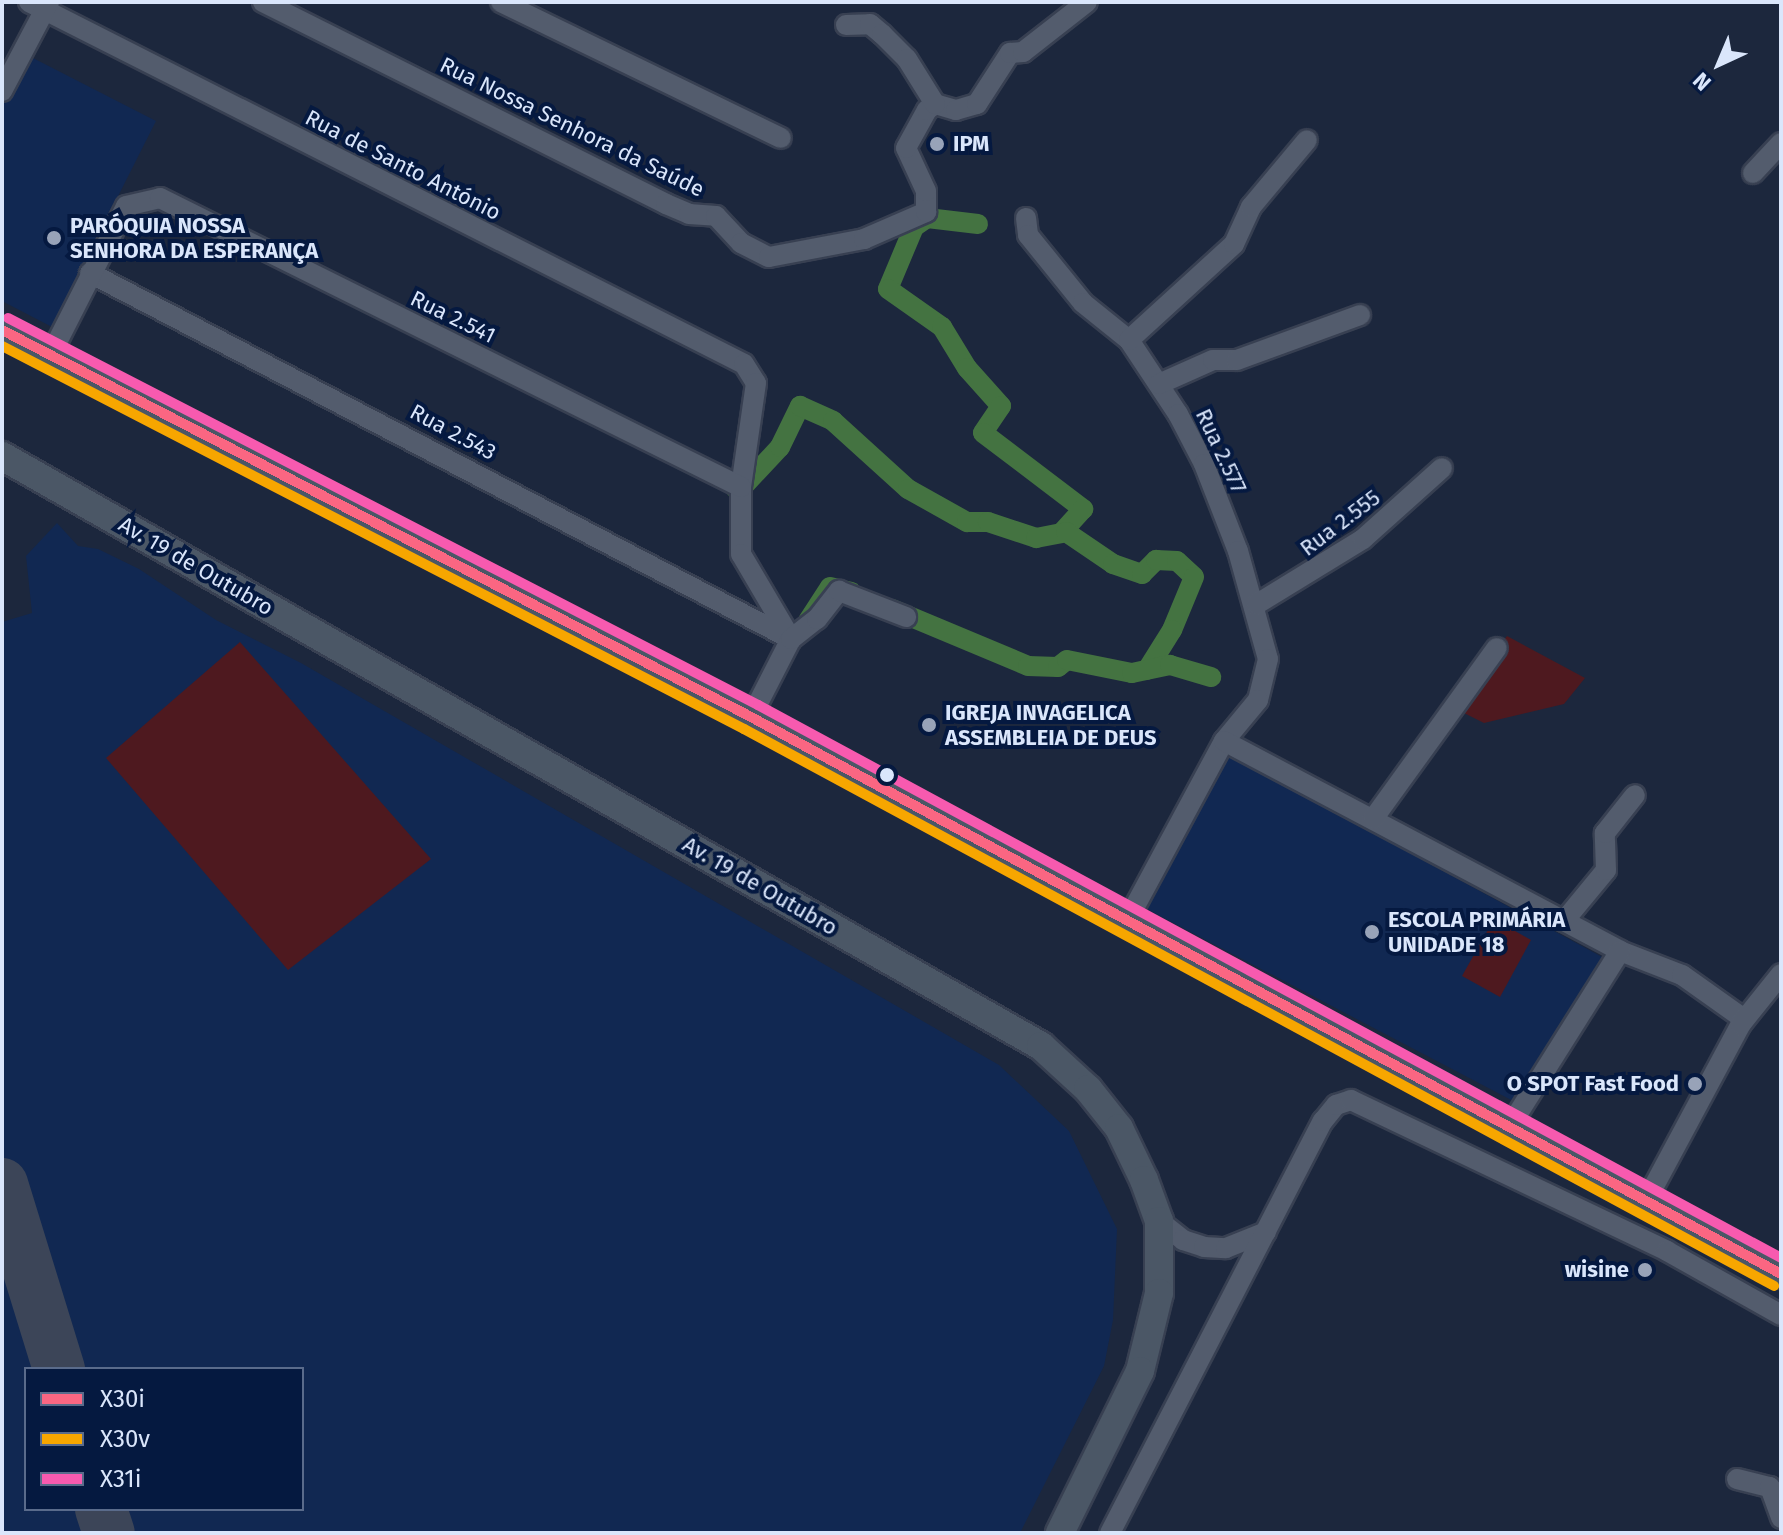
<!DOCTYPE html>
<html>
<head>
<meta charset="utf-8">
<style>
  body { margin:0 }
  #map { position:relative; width:1783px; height:1535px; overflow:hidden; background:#1c273d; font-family:"Fira Sans",sans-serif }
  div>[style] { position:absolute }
  .built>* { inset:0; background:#112852 }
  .green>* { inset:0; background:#4e191f }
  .canal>* { height:20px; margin:-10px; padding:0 10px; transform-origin:10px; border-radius:10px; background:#447341 }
  .taxiway>* { height:52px; margin:-26px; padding:0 26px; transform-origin:26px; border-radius:26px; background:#3c4558 }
  .roads { filter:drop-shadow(2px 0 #384052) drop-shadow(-2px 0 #384052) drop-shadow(0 2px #384052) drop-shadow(0 -2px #384052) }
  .street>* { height:20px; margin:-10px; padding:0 10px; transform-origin:10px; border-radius:10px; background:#535c6d }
  .secondary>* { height:28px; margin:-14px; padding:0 14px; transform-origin:14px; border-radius:14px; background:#4b5766 }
  .bus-1>* { height:10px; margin:-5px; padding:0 5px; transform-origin:5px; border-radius:5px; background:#fa6682 }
  .bus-2>* { height:10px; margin:-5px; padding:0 5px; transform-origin:5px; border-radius:5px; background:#f7a600 }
  .bus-3>* { height:10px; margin:-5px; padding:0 5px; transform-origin:5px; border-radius:5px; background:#f75aaf }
  .dots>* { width:22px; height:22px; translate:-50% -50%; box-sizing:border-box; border:4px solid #051940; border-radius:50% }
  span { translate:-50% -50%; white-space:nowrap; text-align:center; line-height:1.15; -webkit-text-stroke:8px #051940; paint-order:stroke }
  .street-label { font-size:22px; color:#dae6fb }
  .poi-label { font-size:22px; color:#dae6fb; font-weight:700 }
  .left { translate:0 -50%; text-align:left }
  .right { translate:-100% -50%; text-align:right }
  .frame { position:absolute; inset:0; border:4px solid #dae6fb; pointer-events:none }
  .legend { position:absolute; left:24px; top:1367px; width:280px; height:144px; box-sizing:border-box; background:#051940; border:2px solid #5a6b8b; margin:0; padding:10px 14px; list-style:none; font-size:24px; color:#dae6fb }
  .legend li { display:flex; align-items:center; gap:16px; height:40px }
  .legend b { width:40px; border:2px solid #5a6b8b }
  .north { position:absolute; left:1679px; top:24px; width:80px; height:80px; -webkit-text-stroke:6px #051940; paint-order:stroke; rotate:224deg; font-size:22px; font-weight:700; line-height:32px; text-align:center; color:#dae6fb }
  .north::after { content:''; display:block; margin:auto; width:28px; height:36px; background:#dae6fb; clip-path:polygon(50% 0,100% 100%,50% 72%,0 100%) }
</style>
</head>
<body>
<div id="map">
  <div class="built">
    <i style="clip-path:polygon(29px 56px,156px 121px,52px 327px,2px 301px,2px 107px)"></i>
    <i style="clip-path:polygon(evenodd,57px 523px,78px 546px,98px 549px,139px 569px,216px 620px,301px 663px,999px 1065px,1069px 1131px,1117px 1229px,1113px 1320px,1104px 1366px,1020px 1533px,2px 1533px,2px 622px,32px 613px,26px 556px,57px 523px,26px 1369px,302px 1369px,302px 1509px,26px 1509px,26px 1369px)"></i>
    <i style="clip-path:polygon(1219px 750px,1602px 957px,1517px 1103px,1141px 906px)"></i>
  </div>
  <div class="green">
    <i style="clip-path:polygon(1507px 636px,1585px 678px,1564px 704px,1484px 723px,1454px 708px)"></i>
    <i style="clip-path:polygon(240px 642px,431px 859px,288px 970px,106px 758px)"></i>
    <i style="clip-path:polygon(1494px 919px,1531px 940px,1500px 997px,1462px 976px)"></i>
  </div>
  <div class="canal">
    <i style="left:978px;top:224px;width:51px;rotate:-173.3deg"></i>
    <i style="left:927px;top:218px;width:16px;rotate:145deg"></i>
    <i style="left:914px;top:227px;width:67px;rotate:112.8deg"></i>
    <i style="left:888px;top:289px;width:66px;rotate:35.1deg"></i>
    <i style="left:942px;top:327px;width:48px;rotate:58.6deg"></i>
    <i style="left:967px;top:368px;width:51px;rotate:48.2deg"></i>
    <i style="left:1001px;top:406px;width:32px;rotate:124deg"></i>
    <i style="left:983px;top:433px;width:126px;rotate:37.2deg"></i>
    <i style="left:1083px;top:509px;width:30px;rotate:132deg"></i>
    <i style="left:735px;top:488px;width:5px;rotate:37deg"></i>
    <i style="left:739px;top:491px;width:60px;rotate:-47deg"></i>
    <i style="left:780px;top:447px;width:46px;rotate:-64deg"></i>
    <i style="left:800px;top:406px;width:36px;rotate:24deg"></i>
    <i style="left:833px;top:421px;width:101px;rotate:42.2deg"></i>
    <i style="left:908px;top:489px;width:68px;rotate:29.2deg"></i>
    <i style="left:967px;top:522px;width:21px"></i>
    <i style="left:988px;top:522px;width:51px;rotate:18.4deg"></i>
    <i style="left:1036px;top:538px;width:31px;rotate:-11deg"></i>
    <i style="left:1066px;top:532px;width:57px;rotate:34.2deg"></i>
    <i style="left:1113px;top:564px;width:31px;rotate:19deg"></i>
    <i style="left:1142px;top:574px;width:20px;rotate:-45deg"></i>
    <i style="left:1156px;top:560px;width:21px;rotate:3deg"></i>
    <i style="left:1177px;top:561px;width:23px;rotate:43deg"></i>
    <i style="left:1194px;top:577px;width:57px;rotate:112.5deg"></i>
    <i style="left:1172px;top:630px;width:47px;rotate:122deg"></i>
    <i style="left:892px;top:609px;width:147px;rotate:22.7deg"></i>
    <i style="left:1028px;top:666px;width:30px;rotate:2deg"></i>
    <i style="left:1058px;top:667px;width:11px;rotate:-38deg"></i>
    <i style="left:1067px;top:660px;width:66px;rotate:11.3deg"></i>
    <i style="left:1132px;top:673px;width:39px;rotate:-12deg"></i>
    <i style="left:1170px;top:665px;width:43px;rotate:16.3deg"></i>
    <i style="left:808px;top:621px;width:40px;rotate:-57.1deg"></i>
    <i style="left:830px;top:587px;width:22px;rotate:13deg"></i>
  </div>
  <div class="taxiway">
    <i style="left:2px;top:1184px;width:194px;rotate:72.9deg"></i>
    <i style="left:101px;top:1509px;width:25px;rotate:72deg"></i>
  </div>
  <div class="roads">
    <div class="street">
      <i style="left:29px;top:2px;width:801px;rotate:26.85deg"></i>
      <i style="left:744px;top:364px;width:22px;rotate:58deg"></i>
      <i style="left:756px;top:383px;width:105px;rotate:98.2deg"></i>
      <i style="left:741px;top:487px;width:67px;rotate:90deg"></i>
      <i style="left:741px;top:554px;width:99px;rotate:59.5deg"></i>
      <i style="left:263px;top:2px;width:451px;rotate:26.6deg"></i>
      <i style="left:666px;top:204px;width:25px;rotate:23deg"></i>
      <i style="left:689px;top:214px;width:27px;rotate:4deg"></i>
      <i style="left:716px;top:216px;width:37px;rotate:47deg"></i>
      <i style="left:741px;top:243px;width:31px;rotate:27deg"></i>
      <i style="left:769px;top:257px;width:97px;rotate:-10.7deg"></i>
      <i style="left:864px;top:239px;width:68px;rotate:-23.5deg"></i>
      <i style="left:926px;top:212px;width:21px;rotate:-90deg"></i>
      <i style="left:926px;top:191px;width:47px;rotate:-114.9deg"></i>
      <i style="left:906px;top:148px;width:43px;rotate:-61.1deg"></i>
      <i style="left:927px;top:110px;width:10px;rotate:-37deg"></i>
      <i style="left:935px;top:104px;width:22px;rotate:16deg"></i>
      <i style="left:956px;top:110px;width:22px;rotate:-16deg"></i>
      <i style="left:977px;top:104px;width:61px;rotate:-57.1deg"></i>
      <i style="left:1010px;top:53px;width:13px;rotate:-4deg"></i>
      <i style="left:1023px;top:52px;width:81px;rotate:-38deg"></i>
      <i style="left:501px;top:2px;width:311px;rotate:25.9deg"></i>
      <i style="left:846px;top:25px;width:24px;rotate:-2deg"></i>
      <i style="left:870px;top:24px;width:16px;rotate:40deg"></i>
      <i style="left:882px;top:34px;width:35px;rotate:45deg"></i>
      <i style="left:907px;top:59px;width:53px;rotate:58.1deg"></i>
      <i style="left:2px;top:91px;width:101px;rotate:-62.2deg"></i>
      <i style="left:1753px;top:173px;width:41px;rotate:-47deg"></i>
      <i style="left:1026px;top:218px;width:17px;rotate:83deg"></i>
      <i style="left:1028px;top:235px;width:87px;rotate:51deg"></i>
      <i style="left:1083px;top:303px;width:59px;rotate:38.8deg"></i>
      <i style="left:1129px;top:340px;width:89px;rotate:56.5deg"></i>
      <i style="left:1178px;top:414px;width:56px;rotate:62.5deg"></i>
      <i style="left:1204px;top:464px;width:93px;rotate:68.7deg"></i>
      <i style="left:1238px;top:551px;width:112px;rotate:74.5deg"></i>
      <i style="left:1268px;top:659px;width:42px;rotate:103.7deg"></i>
      <i style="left:1258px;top:700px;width:53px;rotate:129.7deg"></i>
      <i style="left:1224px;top:741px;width:202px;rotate:118.3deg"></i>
      <i style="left:90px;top:273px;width:791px;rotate:27.57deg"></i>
      <i style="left:1129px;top:340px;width:142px;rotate:-42.4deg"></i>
      <i style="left:1234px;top:244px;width:41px;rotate:-65.3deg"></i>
      <i style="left:1251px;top:207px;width:87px;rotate:-50.1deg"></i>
      <i style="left:50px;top:356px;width:168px;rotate:-63.1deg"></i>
      <i style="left:126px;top:206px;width:35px;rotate:-13deg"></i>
      <i style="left:160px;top:198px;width:649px;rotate:26.45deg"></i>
      <i style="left:1159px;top:384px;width:59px;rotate:-24deg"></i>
      <i style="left:1213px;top:360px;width:24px"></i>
      <i style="left:1237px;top:360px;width:131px;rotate:-20.1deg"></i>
      <i style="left:1257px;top:604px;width:124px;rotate:-31.5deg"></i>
      <i style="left:1363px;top:539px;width:106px;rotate:-41.9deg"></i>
      <i style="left:751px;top:717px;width:88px;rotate:-62.9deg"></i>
      <i style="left:791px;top:639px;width:33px;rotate:-38deg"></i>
      <i style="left:817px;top:619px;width:36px;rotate:-52deg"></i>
      <i style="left:839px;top:591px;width:72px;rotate:21.2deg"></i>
      <i style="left:1224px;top:741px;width:448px;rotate:27.9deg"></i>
      <i style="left:1620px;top:951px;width:66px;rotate:21.2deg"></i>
      <i style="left:1682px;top:975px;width:76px;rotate:35.4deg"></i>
      <i style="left:1373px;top:819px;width:211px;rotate:-54.1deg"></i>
      <i style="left:1564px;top:921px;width:66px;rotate:-50.5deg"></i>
      <i style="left:1606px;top:870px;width:37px;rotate:-92deg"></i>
      <i style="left:1605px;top:833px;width:48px;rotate:-51.7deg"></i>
      <i style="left:1510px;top:1126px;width:207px;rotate:-57.8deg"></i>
      <i style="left:1646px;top:1201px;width:201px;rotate:-61.8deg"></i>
      <i style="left:1741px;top:1024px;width:64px;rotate:-51.3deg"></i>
      <i style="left:1159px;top:1221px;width:31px;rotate:38deg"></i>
      <i style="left:1183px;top:1240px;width:22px;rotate:18deg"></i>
      <i style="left:1204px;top:1247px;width:22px;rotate:3deg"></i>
      <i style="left:1226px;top:1248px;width:43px;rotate:-21.8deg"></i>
      <i style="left:1737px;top:1479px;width:34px;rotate:14deg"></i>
      <i style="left:1770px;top:1487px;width:33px;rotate:70deg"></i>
      <i style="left:1110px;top:1533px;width:464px;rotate:-62.7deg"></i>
      <i style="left:1323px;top:1121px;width:21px;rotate:-51deg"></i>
      <i style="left:1336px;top:1105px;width:16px;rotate:-18deg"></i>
      <i style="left:1351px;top:1100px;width:350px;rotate:25.5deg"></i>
      <i style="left:1667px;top:1251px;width:131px;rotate:29.3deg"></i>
    </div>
    <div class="secondary">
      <i style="left:2px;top:330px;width:843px;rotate:27.32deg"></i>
      <i style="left:751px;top:717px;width:1171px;rotate:28.4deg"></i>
      <i style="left:2px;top:456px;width:1195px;rotate:29.59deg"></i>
      <i style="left:1041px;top:1046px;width:64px;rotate:42.5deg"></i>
      <i style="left:1088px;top:1089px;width:50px;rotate:51.5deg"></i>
      <i style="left:1119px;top:1128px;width:58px;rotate:64.3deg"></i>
      <i style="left:1144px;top:1180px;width:44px;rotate:69.9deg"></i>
      <i style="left:1159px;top:1221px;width:72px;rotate:90deg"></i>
      <i style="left:1159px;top:1293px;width:80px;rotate:103.7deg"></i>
      <i style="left:1140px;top:1371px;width:181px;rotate:116.3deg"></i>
    </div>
  </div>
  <div class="bus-1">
    <i style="left:2px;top:330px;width:843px;rotate:27.32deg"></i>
    <i style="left:751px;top:717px;width:1171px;rotate:28.4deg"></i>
  </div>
  <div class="bus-2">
    <i style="left:2px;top:346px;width:835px;rotate:27.3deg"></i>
    <i style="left:744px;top:729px;width:1171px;rotate:28.4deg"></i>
  </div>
  <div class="bus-3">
    <i style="left:8px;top:318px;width:844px;rotate:27.29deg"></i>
    <i style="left:758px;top:705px;width:1163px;rotate:28.39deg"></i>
  </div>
  <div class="dots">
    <i style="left:937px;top:144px;background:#98a3b8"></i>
    <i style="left:54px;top:238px;background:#98a3b8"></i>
    <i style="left:929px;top:725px;background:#98a3b8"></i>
    <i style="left:887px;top:775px;background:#dae6fb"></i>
    <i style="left:1372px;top:932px;background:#98a3b8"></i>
    <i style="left:1695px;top:1084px;background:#98a3b8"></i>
    <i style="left:1645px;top:1270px;background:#98a3b8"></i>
  </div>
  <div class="street-label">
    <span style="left:572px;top:127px;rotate:26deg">Rua Nossa Senhora da Saúde</span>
    <span style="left:403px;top:165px;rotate:27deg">Rua de Santo António</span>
    <span style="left:453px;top:317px;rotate:26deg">Rua 2.541</span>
    <span style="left:453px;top:432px;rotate:28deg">Rua 2.543</span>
    <span style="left:1221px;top:451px;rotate:65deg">Rua 2.577</span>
    <span style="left:1340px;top:523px;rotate:-37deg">Rua 2.555</span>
    <span style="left:196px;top:566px;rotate:30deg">Av. 19 de Outubro</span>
    <span style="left:760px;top:886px;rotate:30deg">Av. 19 de Outubro</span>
  </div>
  <div class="poi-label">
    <span class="left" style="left:953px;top:144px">IPM</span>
    <span class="left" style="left:70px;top:238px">PARÓQUIA NOSSA<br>SENHORA DA ESPERANÇA</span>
    <span class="left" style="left:945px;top:725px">IGREJA INVAGELICA<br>ASSEMBLEIA DE DEUS</span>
    <span class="left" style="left:1388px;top:932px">ESCOLA PRIMÁRIA<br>UNIDADE 18</span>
    <span class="right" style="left:1679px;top:1084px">O SPOT Fast Food</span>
    <span class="right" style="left:1629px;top:1270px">wisine</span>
  </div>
  <div class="frame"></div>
  <ul class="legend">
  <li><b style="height:10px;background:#fa6682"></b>X30i</li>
  <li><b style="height:10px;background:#f7a600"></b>X30v</li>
  <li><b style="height:10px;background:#f75aaf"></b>X31i</li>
  </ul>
  <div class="north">N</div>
</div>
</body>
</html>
